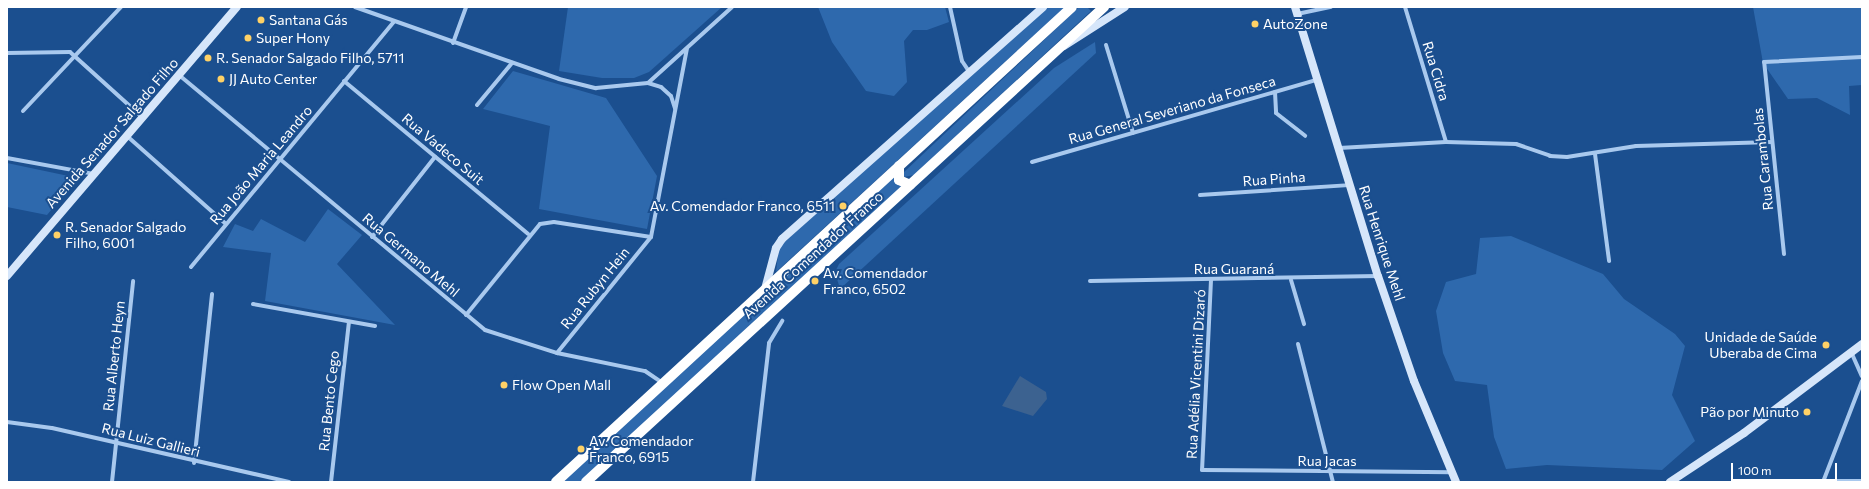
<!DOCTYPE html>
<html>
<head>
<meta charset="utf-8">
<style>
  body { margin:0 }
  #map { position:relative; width:1869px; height:489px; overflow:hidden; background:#1b4f8f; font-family:Commissioner,sans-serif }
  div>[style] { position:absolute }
  .green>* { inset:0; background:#2e69ad }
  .water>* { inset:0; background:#3c6290 }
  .street>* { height:4px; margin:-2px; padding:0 2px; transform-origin:2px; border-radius:2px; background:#a9c9ee }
  .secondary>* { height:8px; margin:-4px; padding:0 4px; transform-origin:4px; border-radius:4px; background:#d6e6fa }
  .highway>* { height:10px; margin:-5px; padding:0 5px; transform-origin:5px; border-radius:5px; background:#fff }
  .dots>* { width:11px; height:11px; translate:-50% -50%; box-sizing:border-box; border:2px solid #1b4f8f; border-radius:50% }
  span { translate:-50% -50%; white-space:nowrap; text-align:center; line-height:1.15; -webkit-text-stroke:4px #1b4f8f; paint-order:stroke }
  .poi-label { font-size:14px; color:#fff }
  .left { translate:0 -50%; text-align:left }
  .right { translate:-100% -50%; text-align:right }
  .street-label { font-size:14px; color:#fff }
  .frame { position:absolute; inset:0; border:8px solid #fff; pointer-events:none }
  .scale { position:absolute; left:1731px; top:463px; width:106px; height:18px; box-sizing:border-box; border:2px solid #fff; border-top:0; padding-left:5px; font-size:12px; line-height:14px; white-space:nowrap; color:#fff; -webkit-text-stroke:3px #1b4f8f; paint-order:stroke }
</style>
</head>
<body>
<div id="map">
  <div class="green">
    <i style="clip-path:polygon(568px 7px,722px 7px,649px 72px,634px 78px,602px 78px,559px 71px)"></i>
    <i style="clip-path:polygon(818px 7px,945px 7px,949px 22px,927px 30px,913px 30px,904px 41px,907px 82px,894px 96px,866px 91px,832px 42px)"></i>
    <i style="clip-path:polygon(1048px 7px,1065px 7px,776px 272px,779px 247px,1013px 34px)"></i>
    <i style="clip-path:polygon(1079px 7px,1087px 7px,1091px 11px,914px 175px,904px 177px,903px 173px)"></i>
    <i style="clip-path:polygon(1753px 7px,1862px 7px,1862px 85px,1849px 86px,1850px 115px,1817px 98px,1788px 99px,1763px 63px)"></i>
    <i style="clip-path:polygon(1095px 42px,1096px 53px,840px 289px,835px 272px,839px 264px,1054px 68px)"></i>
    <i style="clip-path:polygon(513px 71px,606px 98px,657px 176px,647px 229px,539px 209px,550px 126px,483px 109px)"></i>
    <i style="clip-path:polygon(7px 163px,78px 178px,47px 215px,7px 207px)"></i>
    <i style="clip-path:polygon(893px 176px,901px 187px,585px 482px,562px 482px)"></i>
    <i style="clip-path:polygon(328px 209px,362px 235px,337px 264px,395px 325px,265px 301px,271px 253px,223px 247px,235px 224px,253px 231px,261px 219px,305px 242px)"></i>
    <i style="clip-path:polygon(1511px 236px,1603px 274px,1624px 299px,1675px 334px,1685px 346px,1672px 395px,1695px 441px,1662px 470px,1547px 465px,1506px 469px,1494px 437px,1487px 385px,1455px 381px,1443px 353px,1436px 311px,1446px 282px,1476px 274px,1480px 238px)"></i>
  </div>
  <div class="water">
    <i style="clip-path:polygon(1020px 376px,1046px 392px,1047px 399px,1033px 416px,1002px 406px)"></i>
  </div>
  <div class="street">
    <i style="left:355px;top:7px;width:216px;rotate:19.4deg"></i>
    <i style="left:559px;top:79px;width:38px;rotate:14deg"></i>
    <i style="left:596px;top:88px;width:52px;rotate:-5.5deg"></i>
    <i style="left:648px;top:83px;width:113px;rotate:-42.1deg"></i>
    <i style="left:950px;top:7px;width:55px;rotate:77.5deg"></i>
    <i style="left:962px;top:61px;width:11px;rotate:56deg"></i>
    <i style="left:1405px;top:7px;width:141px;rotate:73.1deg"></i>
    <i style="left:1297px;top:14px;width:35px;rotate:-12deg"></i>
    <i style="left:453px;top:43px;width:38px;rotate:-70deg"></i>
    <i style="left:1106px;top:45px;width:92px;rotate:72.9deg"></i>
    <i style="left:7px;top:53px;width:63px;rotate:-0.9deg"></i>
    <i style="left:70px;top:52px;width:97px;rotate:42.1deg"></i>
    <i style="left:179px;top:75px;width:398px;rotate:39.8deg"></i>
    <i style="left:485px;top:330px;width:76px;rotate:17.7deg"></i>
    <i style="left:557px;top:353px;width:90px;rotate:11.6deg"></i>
    <i style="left:645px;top:371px;width:22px;rotate:34deg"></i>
    <i style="left:344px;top:81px;width:239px;rotate:39.7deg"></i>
    <i style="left:648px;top:83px;width:14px;rotate:17deg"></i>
    <i style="left:661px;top:87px;width:13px;rotate:42deg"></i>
    <i style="left:671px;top:96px;width:13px;rotate:72deg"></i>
    <i style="left:1275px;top:92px;width:21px;rotate:87deg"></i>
    <i style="left:1276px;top:113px;width:37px;rotate:38deg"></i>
    <i style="left:477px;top:105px;width:55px;rotate:-50.2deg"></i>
    <i style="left:23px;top:111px;width:143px;rotate:-46.7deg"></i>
    <i style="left:127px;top:136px;width:132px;rotate:41.6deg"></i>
    <i style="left:1339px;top:148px;width:107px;rotate:-3.2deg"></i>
    <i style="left:1446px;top:142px;width:70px;rotate:1.6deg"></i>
    <i style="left:1516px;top:144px;width:36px;rotate:19deg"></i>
    <i style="left:1550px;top:156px;width:17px;rotate:3deg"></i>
    <i style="left:1567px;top:157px;width:70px;rotate:-9.1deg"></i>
    <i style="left:1636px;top:146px;width:136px;rotate:-1.7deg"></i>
    <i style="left:1595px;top:154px;width:108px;rotate:82.5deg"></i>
    <i style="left:7px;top:158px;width:88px;rotate:10.4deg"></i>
    <i style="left:1032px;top:162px;width:297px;rotate:-16.1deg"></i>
    <i style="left:1200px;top:195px;width:149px;rotate:-3.8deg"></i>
    <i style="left:372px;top:237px;width:102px;rotate:-51.8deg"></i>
    <i style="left:1784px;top:254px;width:193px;rotate:-95.9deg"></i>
    <i style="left:1764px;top:62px;width:98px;rotate:-2.9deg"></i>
    <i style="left:191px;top:267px;width:317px;rotate:-50.4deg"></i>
    <i style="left:1211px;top:280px;width:190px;rotate:92.7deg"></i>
    <i style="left:1202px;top:470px;width:250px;rotate:0.5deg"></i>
    <i style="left:1291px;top:280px;width:46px;rotate:73.5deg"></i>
    <i style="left:1090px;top:281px;width:288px;rotate:-1deg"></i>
    <i style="left:253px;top:304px;width:124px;rotate:10.2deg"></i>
    <i style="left:466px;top:315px;width:117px;rotate:-50.9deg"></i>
    <i style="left:540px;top:224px;width:14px;rotate:-8deg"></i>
    <i style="left:554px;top:222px;width:98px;rotate:8.8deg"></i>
    <i style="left:1298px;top:344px;width:142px;rotate:75.8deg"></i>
    <i style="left:557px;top:353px;width:149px;rotate:-51deg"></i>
    <i style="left:651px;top:237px;width:192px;rotate:-79.2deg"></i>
    <i style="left:1852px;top:354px;width:24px;rotate:66deg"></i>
    <i style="left:7px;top:422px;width:45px;rotate:7.6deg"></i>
    <i style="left:52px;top:428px;width:243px;rotate:12.8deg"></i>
    <i style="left:194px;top:463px;width:170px;rotate:-83.9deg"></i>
    <i style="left:1823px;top:481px;width:39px"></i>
    <i style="left:112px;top:482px;width:202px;rotate:-84deg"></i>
    <i style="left:331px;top:482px;width:161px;rotate:-83.6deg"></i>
    <i style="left:753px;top:482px;width:140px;rotate:-83.4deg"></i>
    <i style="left:769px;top:343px;width:26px;rotate:-59deg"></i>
    <i style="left:1823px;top:482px;width:108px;rotate:-68.9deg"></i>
  </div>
  <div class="secondary">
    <i style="left:1295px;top:7px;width:282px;rotate:72.9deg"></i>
    <i style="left:1378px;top:276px;width:111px;rotate:71.1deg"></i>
    <i style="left:1414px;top:381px;width:109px;rotate:67.4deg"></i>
    <i style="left:1064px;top:46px;width:72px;rotate:-32.6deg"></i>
    <i style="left:7px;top:276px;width:354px;rotate:-49.5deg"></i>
    <i style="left:765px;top:289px;width:42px;rotate:-75deg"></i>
    <i style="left:776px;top:248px;width:11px;rotate:-56deg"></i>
    <i style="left:782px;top:239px;width:349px;rotate:-41.6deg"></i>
    <i style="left:1670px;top:482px;width:89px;rotate:-33.5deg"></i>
    <i style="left:1744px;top:433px;width:148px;rotate:-37deg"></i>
  </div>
  <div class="highway">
    <i style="left:899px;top:166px;width:14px;rotate:90deg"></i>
    <i style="left:899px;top:180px;width:12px;rotate:24deg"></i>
    <i style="left:556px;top:482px;width:701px;rotate:-42.63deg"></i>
    <i style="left:586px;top:482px;width:703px;rotate:-42.52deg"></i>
  </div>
  <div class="dots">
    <i style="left:261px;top:20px;background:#ffd166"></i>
    <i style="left:1255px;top:24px;background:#ffd166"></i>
    <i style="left:248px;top:38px;background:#ffd166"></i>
    <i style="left:208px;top:58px;background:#ffd166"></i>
    <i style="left:221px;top:79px;background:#ffd166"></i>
    <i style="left:843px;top:206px;background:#ffd166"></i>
    <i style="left:57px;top:235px;background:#ffd166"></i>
    <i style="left:815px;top:281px;background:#ffd166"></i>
    <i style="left:1826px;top:345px;background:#ffd166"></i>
    <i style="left:504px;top:385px;background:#ffd166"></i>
    <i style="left:1807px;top:412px;background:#ffd166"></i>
    <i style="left:581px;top:449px;background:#ffd166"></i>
  </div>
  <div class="poi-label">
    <span class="left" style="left:269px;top:20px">Santana Gás</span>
    <span class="left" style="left:1263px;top:24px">AutoZone</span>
    <span class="left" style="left:256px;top:38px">Super Hony</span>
    <span class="left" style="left:216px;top:58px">R. Senador Salgado Filho, 5711</span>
    <span class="left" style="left:229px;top:79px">JJ Auto Center</span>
    <span class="right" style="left:835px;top:206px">Av. Comendador Franco, 6511</span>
    <span class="left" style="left:65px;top:235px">R. Senador Salgado<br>Filho, 6001</span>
    <span class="left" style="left:823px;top:281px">Av. Comendador<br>Franco, 6502</span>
    <span class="right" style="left:1817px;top:345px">Unidade de Saúde<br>Uberaba de Cima</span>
    <span class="left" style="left:512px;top:385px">Flow Open Mall</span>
    <span class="right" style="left:1799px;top:412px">Pão por Minuto</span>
    <span class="left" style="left:589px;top:449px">Av. Comendador<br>Franco, 6915</span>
  </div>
  <div class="street-label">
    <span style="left:1436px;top:71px;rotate:73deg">Rua Cidra</span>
    <span style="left:1172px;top:110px;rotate:-16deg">Rua General Severiano da Fonseca</span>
    <span style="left:112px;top:133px;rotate:-49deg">Avenida Senador Salgado Filho</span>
    <span style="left:443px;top:149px;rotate:40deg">Rua Vadeco Suit</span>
    <span style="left:1763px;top:159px;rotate:-96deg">Rua Carambolas</span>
    <span style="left:261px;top:165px;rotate:-50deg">Rua João Maria Leandro</span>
    <span style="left:1274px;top:179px;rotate:-4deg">Rua Pinha</span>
    <span style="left:1382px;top:243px;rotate:72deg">Rua Henrique Mehl</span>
    <span style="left:411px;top:255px;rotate:40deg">Rua Germano Mehl</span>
    <span style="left:813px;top:255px;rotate:-42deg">Avenida Comendador Franco</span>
    <span style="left:1234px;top:269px">Rua Guaraná</span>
    <span style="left:595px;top:288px;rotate:-51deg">Rua Rubyn Hein</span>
    <span style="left:114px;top:356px;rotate:-84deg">Rua Alberto Heyn</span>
    <span style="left:1196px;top:374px;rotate:-87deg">Rua Adélia Vicentini Dizaró</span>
    <span style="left:329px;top:401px;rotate:-84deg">Rua Bento Cego</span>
    <span style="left:151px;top:440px;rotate:14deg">Rua Luiz Gallieri</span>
    <span style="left:1327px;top:461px">Rua Jacas</span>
  </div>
  <div class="frame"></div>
  <div class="scale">100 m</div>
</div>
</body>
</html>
